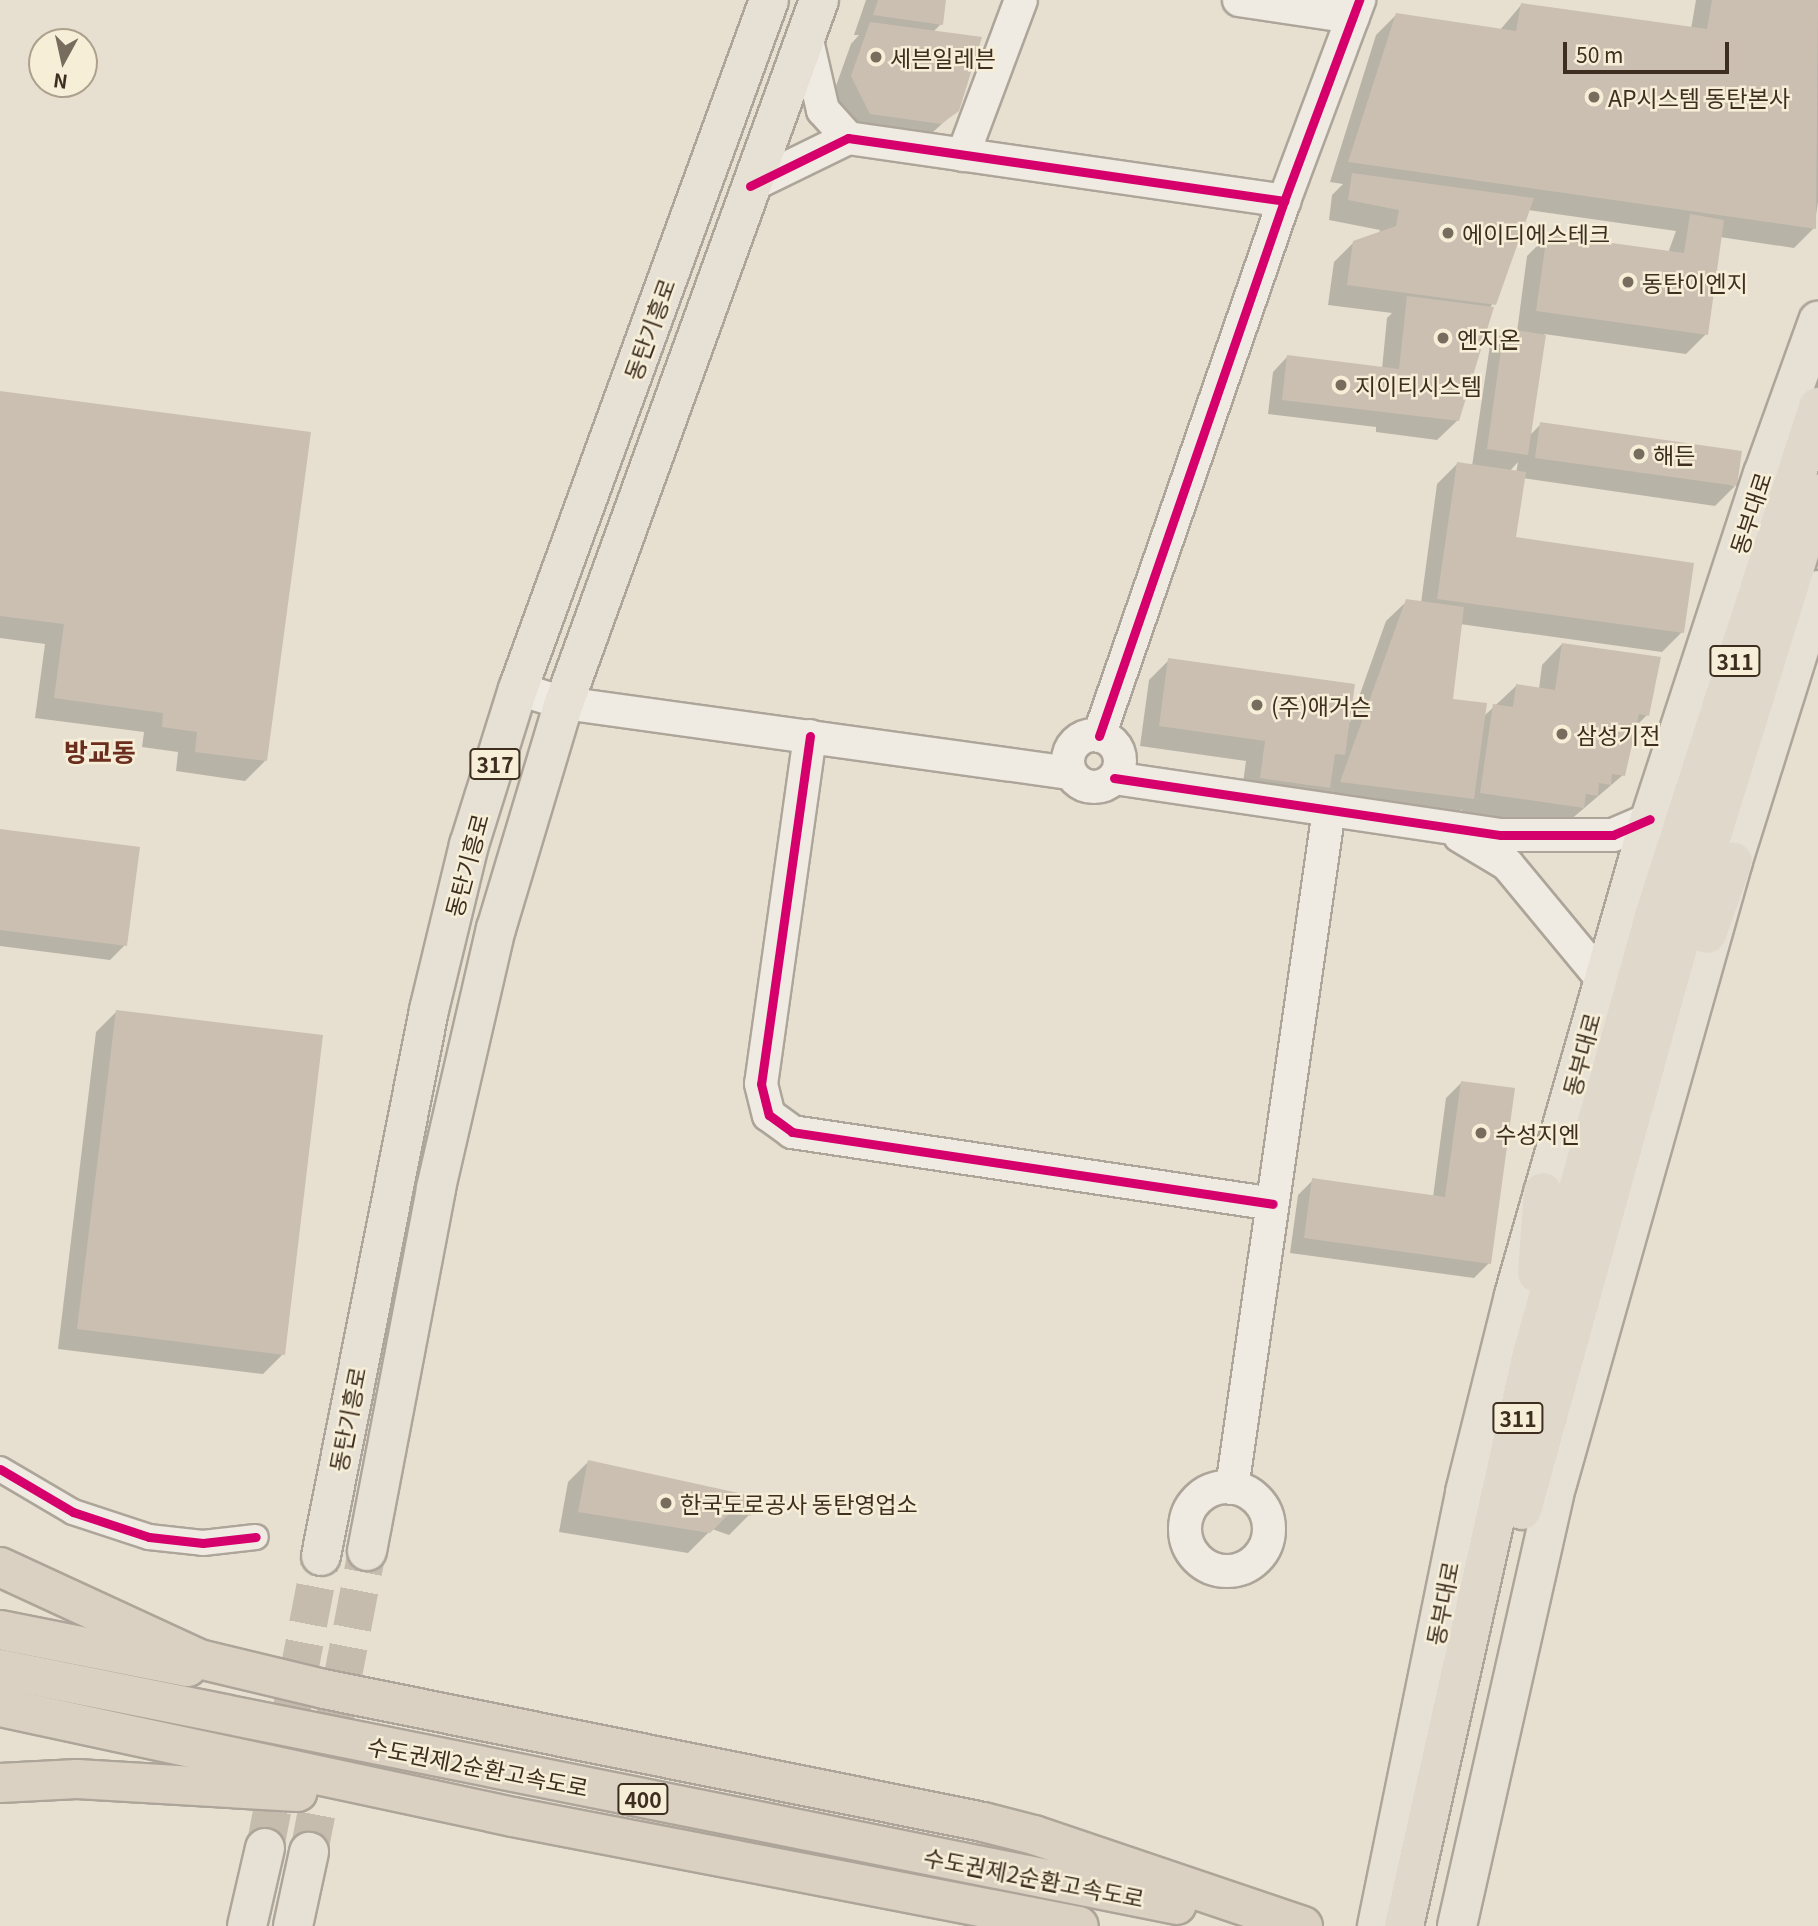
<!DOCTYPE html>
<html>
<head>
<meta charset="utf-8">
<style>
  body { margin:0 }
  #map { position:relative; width:1818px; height:1926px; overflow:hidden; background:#e7e0d1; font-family:Georgia,"Noto Sans KR",serif }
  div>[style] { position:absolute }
  .shadow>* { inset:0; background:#0003 }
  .building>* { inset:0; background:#cbbfb2 }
  .primary-tunnel>* { height:38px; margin-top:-19px; transform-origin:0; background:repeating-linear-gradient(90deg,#c5bcae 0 38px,transparent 0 57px) }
  .roads { filter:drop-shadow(2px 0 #ada599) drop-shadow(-2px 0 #ada599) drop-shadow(0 2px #ada599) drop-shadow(0 -2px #ada599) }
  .minor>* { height:24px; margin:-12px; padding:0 12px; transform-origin:12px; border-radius:12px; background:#efebe3 }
  .tertiary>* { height:32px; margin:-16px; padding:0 16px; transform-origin:16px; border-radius:16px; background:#efebe3 }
  .tertiary>.ring { margin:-16px; padding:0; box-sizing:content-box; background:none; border:32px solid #efebe3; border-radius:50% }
  .primary>* { height:38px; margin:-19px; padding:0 19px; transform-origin:19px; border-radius:19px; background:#e6e1d4 }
  .trunk>* { height:38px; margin:-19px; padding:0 19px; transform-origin:19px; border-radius:19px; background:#e0d9cb }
  .motorway>* { height:38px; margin:-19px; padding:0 19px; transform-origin:19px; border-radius:19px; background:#dad1c2 }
  .cycleway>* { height:9px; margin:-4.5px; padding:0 4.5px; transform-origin:4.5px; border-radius:4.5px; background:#d6006c }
  .dots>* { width:19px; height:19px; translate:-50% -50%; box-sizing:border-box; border:4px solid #f7eed8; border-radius:50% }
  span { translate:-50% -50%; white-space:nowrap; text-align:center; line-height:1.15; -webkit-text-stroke:5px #f7eed8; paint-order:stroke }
  .shield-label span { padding:2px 5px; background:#f7eed8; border:2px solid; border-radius:5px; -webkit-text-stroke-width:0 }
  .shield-label { font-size:21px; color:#3d2e20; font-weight:700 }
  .poi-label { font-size:23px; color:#3d2e20 }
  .left { translate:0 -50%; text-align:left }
  .street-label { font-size:23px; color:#3d2e20 }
  .quarter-label { font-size:26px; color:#6b2e1e; font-weight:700 }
  .north { position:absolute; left:28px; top:28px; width:70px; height:70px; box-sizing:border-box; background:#f7eed8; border:2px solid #ada18e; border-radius:50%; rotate:188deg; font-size:19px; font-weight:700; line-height:28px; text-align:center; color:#3d2e20 }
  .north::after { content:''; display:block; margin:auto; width:24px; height:32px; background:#786c5e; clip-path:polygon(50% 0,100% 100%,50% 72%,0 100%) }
  .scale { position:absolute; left:1563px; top:42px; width:166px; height:32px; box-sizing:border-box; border:4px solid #3d2e20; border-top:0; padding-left:9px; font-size:21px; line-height:24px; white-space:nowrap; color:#3d2e20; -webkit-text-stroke:5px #f7eed8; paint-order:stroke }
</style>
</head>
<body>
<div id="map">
  <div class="shadow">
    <i style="clip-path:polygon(866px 0,945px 0,941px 24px,933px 32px,957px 110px,920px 144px,850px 133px,832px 97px,851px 44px,859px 35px,854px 35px)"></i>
    <i style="clip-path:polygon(evenodd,1696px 0,1818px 0,1818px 202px,1814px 228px,1794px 248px,1720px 237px,1706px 334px,1686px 354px,1544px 334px,1529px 436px,1541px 424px,1735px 486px,1715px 506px,1523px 478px,1514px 539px,1682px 632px,1662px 652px,1460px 624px,1451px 700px,1483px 717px,1516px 686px,1539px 689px,1542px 665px,1562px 644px,1647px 715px,1634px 728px,1623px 775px,1562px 827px,1461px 812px,1462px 809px,1452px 818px,1321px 801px,1326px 790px,1308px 807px,1241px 798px,1246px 761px,1140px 746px,1149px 680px,1169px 660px,1350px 722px,1386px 621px,1407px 601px,1421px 603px,1437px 484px,1457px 464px,1472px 466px,1490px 345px,1505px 330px,1517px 332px,1527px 256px,1547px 236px,1668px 253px,1676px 231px,1528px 210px,1490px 309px,1458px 420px,1437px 440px,1376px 432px,1376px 427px,1268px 414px,1273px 372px,1287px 357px,1382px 369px,1387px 318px,1392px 313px,1328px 305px,1334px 262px,1354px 242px,1379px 234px,1380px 230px,1329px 220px,1332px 195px,1343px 184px,1330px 182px,1376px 35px,1396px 15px,1500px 30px,1522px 4px,1691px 29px,1696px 0,1518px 462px,1516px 473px,1509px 472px,1518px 462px)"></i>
    <i style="clip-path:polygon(0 393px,265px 761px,245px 781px,176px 771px,178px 752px,142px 747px,144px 732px,35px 718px,45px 644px,0 638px)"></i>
    <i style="clip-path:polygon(0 831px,125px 945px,110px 960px,0 946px)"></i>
    <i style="clip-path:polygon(116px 1012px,283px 1354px,263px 1374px,58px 1349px,96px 1032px)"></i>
    <i style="clip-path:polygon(1461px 1083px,1489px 1263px,1474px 1278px,1290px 1253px,1298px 1195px,1313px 1180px,1433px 1197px,1446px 1098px)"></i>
    <i style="clip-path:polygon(588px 1462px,749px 1515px,729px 1535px,712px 1529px,688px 1553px,559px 1532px,568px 1482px)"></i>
  </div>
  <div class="building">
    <i style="clip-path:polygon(878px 0,946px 0,943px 25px,873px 15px)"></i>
    <i style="clip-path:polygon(1712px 0,1818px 0,1816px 229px,1348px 162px,1396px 13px,1516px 31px,1521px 3px,1707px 29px)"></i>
    <i style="clip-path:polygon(870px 22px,982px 37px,959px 111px,941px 124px,870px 114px,851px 76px)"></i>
    <i style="clip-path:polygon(1352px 173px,1534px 198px,1496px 305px,1347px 285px,1353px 241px,1396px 226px,1399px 210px,1348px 200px)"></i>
    <i style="clip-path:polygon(1690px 214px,1724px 220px,1708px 335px,1536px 311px,1547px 234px,1684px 253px)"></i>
    <i style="clip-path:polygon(1407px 296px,1494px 307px,1459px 421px,1282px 400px,1287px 355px,1399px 369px)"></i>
    <i style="clip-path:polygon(1504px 328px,1546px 335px,1528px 455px,1487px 449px)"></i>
    <i style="clip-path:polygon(0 391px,311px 432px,267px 761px,195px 752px,197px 732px,162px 727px,163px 713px,54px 698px,64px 624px,0 616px)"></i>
    <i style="clip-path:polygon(1540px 422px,1742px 451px,1737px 486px,1535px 458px)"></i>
    <i style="clip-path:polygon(1457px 462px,1526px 472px,1516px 537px,1694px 563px,1684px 633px,1437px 599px)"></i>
    <i style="clip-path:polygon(1406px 599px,1464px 607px,1453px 699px,1487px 703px,1474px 799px,1340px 782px)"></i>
    <i style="clip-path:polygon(1562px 643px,1661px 657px,1649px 716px,1639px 714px,1625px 776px,1612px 774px,1611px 785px,1599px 783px,1598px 796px,1586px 794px,1584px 808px,1480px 793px,1493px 704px,1513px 707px,1516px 684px,1555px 690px)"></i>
    <i style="clip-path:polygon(1168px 658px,1355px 684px,1345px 755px,1335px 754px,1330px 788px,1260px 778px,1265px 741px,1159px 726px)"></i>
    <i style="clip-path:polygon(0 829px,140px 847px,127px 946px,0 930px)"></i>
    <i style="clip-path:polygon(116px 1010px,323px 1035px,285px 1355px,77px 1329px)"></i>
    <i style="clip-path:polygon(1461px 1081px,1515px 1088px,1491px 1264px,1304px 1238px,1312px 1178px,1445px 1197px)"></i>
    <i style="clip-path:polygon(588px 1460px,752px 1496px,751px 1516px,733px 1510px,710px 1533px,578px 1512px)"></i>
  </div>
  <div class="primary-tunnel">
    <i style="left:265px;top:1848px;width:297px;rotate:-79.1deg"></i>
    <i style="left:309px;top:1852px;width:307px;rotate:-79.1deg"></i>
  </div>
  <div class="roads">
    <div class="minor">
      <i style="left:0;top:1469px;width:85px;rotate:30.5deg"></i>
      <i style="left:73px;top:1512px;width:80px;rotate:18.2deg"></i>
      <i style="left:149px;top:1537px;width:54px;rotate:6.3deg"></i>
      <i style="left:203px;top:1543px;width:53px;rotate:-6.5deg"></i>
    </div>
    <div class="tertiary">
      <i style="left:1239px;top:0;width:115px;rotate:8.5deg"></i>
      <i style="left:806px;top:36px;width:76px;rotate:77.1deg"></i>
      <i style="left:823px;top:110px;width:38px;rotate:48deg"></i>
      <i style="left:963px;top:155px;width:165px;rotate:-69.5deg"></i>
      <i style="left:750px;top:186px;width:109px;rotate:-26.1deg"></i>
      <i style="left:848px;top:138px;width:441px;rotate:8.2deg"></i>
      <i style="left:518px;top:689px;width:48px;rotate:16.9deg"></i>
      <i style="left:564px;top:703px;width:511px;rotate:7.88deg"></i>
      <i class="ring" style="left:1068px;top:735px;width:20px;height:20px"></i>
      <i style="left:810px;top:736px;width:351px;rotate:98deg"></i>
      <i style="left:761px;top:1084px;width:32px;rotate:76deg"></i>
      <i style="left:769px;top:1115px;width:29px;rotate:36deg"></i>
      <i style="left:792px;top:1132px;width:486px;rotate:8.5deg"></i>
      <i style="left:1099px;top:736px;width:566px;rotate:-70.92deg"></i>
      <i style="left:1284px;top:201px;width:215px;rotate:-69.5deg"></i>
      <i style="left:1114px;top:778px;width:391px;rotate:8.4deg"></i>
      <i style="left:1501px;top:835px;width:112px"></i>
      <i style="left:1613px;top:835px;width:40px;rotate:-23.4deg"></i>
      <i style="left:1460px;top:836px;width:55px;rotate:30.8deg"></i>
      <i style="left:1507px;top:864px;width:149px;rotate:50.4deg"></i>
      <i class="ring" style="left:1185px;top:1487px;width:52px;height:52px"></i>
      <i style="left:1232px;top:1488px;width:685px;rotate:-81.86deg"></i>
    </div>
    <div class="primary">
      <i style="left:367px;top:1551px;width:369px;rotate:-79.2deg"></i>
      <i style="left:436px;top:1188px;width:266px;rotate:-77deg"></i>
      <i style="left:496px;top:929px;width:236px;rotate:-73.3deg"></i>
      <i style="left:564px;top:703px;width:748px;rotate:-70.06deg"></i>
      <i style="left:321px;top:1556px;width:557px;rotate:-78.81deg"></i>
      <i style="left:429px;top:1010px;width:170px;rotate:-76.4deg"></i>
      <i style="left:469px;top:845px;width:164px;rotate:-72.6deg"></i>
      <i style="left:518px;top:689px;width:733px;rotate:-69.98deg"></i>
      <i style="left:247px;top:1926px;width:80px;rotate:-77deg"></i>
      <i style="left:293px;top:1926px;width:76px;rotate:-77.8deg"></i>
      <i style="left:1377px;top:1926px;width:443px;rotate:-78.5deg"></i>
      <i style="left:1465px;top:1492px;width:203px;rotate:-76deg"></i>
      <i style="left:1514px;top:1295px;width:495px;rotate:-74.1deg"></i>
      <i style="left:1650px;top:819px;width:363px;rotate:-71.9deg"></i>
      <i style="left:1763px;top:474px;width:163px;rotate:-70.2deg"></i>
      <i style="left:1457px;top:1926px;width:453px;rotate:-77.3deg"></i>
      <i style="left:1557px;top:1484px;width:647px;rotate:-74.22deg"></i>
      <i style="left:1733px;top:861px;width:284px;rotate:-72.6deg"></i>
    </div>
    <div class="trunk">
      <i style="left:1707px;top:934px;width:77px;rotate:-70.4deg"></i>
      <i style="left:1537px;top:1273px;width:81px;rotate:-85.8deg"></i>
      <i style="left:1522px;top:1510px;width:603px;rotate:-74.51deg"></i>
      <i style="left:1683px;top:929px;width:456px;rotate:-72.8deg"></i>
      <i style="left:1404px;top:1926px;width:586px;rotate:-77.39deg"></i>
      <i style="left:1532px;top:1354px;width:455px;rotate:-74.4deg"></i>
      <i style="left:1654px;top:916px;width:535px;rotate:-72.14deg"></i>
    </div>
    <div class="motorway">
      <i style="left:0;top:1567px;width:219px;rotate:24.8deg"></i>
      <i style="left:199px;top:1659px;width:129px;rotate:13.5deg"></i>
      <i style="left:324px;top:1689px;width:672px;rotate:11.41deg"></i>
      <i style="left:983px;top:1822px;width:53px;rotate:14.3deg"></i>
      <i style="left:1034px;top:1835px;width:284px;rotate:18.7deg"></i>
      <i style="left:0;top:1630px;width:191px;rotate:11.2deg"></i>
      <i style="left:0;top:1669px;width:1200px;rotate:11.34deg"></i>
      <i style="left:0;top:1707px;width:525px;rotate:12.1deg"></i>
      <i style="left:513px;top:1817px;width:576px;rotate:10.9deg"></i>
      <i style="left:0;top:1783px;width:77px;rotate:-3deg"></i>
      <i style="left:77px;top:1779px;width:221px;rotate:3.4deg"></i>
    </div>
  </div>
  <div class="cycleway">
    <i style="left:750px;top:186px;width:109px;rotate:-26.1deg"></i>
    <i style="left:848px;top:138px;width:441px;rotate:8.2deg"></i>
    <i style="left:810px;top:736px;width:351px;rotate:98deg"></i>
    <i style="left:761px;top:1084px;width:32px;rotate:76deg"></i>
    <i style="left:769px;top:1115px;width:29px;rotate:36deg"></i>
    <i style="left:792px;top:1132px;width:486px;rotate:8.5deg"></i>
    <i style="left:1099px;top:736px;width:566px;rotate:-70.92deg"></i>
    <i style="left:1284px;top:201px;width:215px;rotate:-69.5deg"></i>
    <i style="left:1114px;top:778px;width:391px;rotate:8.4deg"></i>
    <i style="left:1501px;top:835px;width:112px"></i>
    <i style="left:1613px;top:835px;width:40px;rotate:-23.4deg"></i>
    <i style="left:0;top:1469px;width:85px;rotate:30.5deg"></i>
    <i style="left:73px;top:1512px;width:80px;rotate:18.2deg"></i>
    <i style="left:149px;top:1537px;width:54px;rotate:6.3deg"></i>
    <i style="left:203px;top:1543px;width:53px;rotate:-6.5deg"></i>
  </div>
  <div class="dots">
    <i style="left:876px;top:57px;background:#786c5e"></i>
    <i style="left:1594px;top:97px;background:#786c5e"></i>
    <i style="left:1448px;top:233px;background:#786c5e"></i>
    <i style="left:1628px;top:282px;background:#786c5e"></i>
    <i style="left:1443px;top:338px;background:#786c5e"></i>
    <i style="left:1341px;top:385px;background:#786c5e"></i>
    <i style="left:1639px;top:454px;background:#786c5e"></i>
    <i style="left:1257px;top:705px;background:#786c5e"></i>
    <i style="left:1562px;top:734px;background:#786c5e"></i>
    <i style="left:1481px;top:1133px;background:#786c5e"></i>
    <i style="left:666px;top:1503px;background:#786c5e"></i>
  </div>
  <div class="shield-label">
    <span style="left:1735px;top:661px">311</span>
    <span style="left:495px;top:764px">317</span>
    <span style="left:1518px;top:1418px">311</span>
    <span style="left:643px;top:1799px">400</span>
  </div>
  <div class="poi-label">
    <span class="left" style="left:890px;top:57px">세븐일레븐</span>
    <span class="left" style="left:1608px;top:97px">AP시스템 동탄본사</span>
    <span class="left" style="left:1462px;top:233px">에이디에스테크</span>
    <span class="left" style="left:1642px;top:282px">동탄이엔지</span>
    <span class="left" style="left:1457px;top:338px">엔지온</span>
    <span class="left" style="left:1355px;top:385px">지이티시스템</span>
    <span class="left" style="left:1653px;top:454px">해든</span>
    <span class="left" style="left:1271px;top:705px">(주)애거슨</span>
    <span class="left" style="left:1576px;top:734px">삼성기전</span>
    <span class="left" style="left:1495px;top:1133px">수성지엔</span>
    <span class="left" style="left:680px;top:1503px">한국도로공사 동탄영업소</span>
  </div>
  <div class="street-label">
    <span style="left:649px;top:329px;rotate:-70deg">동탄기흥로</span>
    <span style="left:1750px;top:513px;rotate:-72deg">동부대로</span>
    <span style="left:466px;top:865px;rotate:-75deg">동탄기흥로</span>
    <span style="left:1581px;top:1054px;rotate:-75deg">동부대로</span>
    <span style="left:347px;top:1419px;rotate:-79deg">동탄기흥로</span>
    <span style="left:1442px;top:1603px;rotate:-79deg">동부대로</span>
    <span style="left:478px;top:1766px;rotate:11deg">수도권제2순환고속도로</span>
    <span style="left:1034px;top:1877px;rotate:11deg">수도권제2순환고속도로</span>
  </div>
  <div class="quarter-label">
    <span style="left:100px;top:751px">방교동</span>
  </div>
  <div class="north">N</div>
  <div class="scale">50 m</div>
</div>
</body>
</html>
